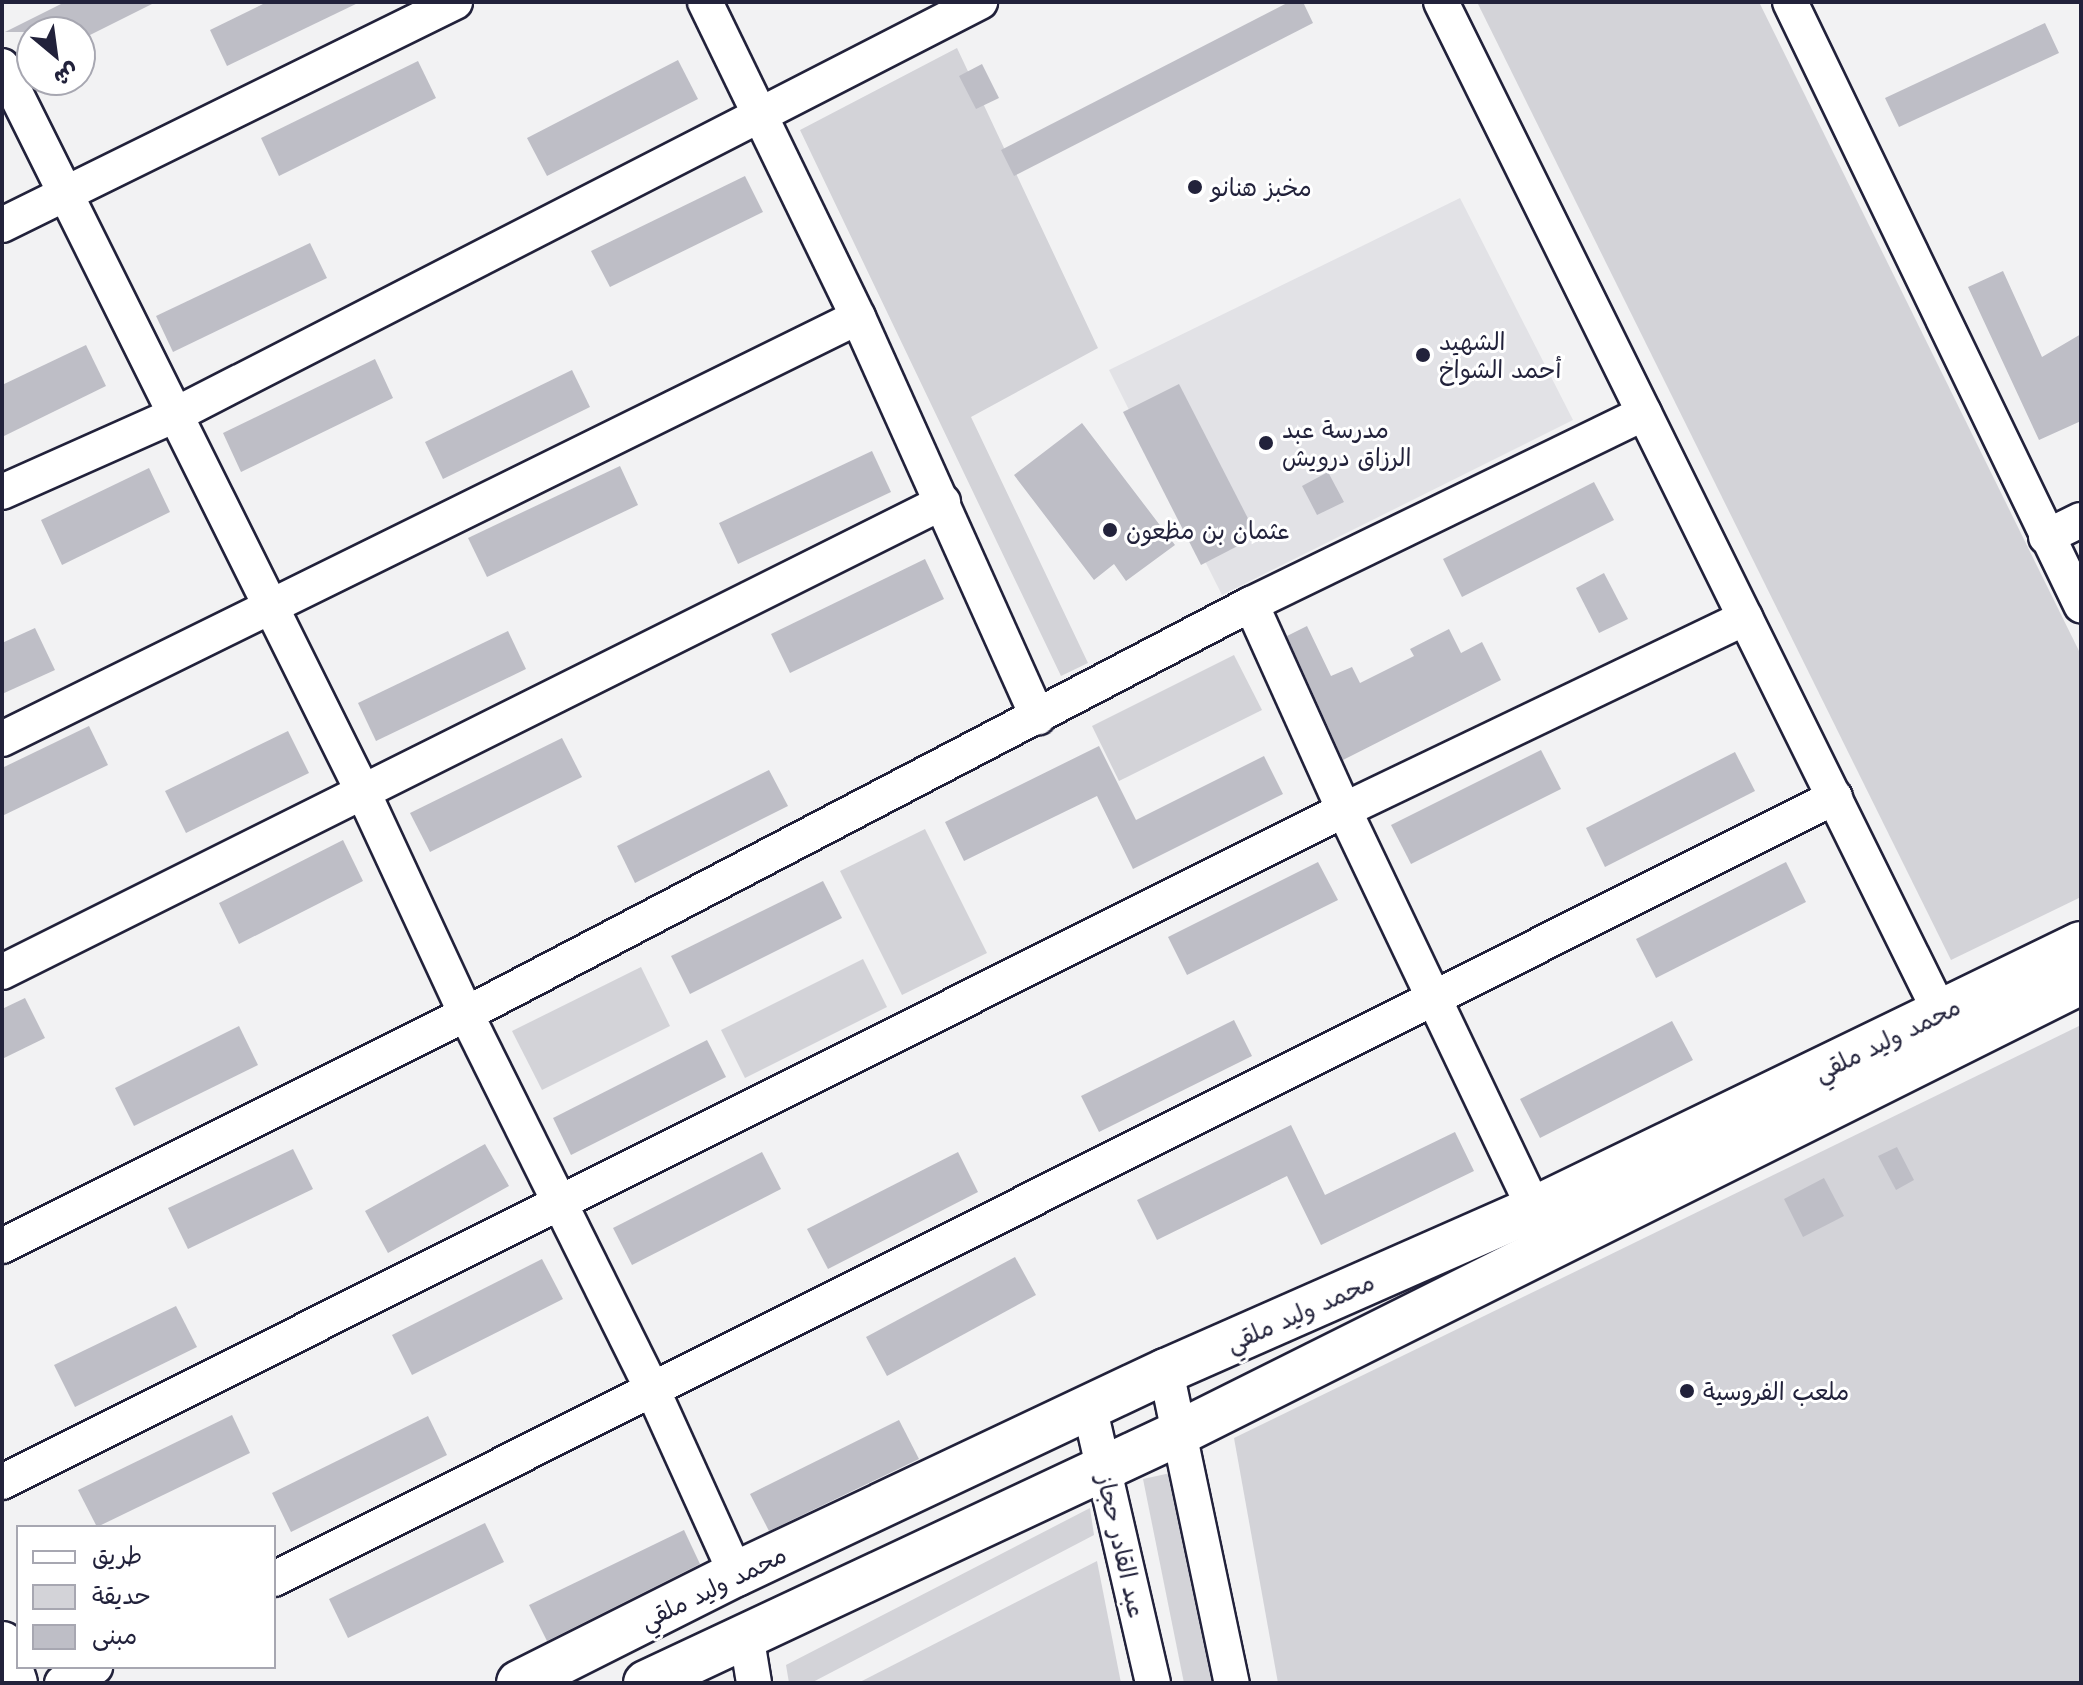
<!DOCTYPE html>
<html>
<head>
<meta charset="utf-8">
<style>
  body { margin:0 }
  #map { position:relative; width:2083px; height:1685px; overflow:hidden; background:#f2f2f3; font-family:Mali,"Playpen Sans Arabic",sans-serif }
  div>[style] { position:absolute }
  .built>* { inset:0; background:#e2e2e6 }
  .green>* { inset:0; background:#d3d3d8 }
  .building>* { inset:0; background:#bebec6 }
  .roads { filter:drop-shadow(2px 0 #22223b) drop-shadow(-2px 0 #22223b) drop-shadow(0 2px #22223b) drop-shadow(0 -2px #22223b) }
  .street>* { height:34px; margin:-17px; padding:0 17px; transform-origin:17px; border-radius:17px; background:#fff }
  .secondary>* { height:44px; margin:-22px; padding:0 22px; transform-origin:22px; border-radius:22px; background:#fff }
  .dots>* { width:22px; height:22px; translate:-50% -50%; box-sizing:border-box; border:4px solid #fff; border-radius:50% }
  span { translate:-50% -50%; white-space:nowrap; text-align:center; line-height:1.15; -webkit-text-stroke:6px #fff; paint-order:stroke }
  .poi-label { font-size:24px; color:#22223b }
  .left { translate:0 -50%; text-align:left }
  .street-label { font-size:24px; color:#22223b }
  .frame { position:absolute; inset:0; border:4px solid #22223b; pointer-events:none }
  .legend { position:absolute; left:16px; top:1525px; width:260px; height:144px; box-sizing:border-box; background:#fff; border:2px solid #a7a7b1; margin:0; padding:10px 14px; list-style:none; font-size:24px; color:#22223b }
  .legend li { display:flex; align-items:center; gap:16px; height:40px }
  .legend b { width:40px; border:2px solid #a7a7b1 }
  .north { position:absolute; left:16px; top:16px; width:80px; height:80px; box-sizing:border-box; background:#fff; border:2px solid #a7a7b1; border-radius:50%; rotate:151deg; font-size:22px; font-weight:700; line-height:32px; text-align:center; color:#22223b }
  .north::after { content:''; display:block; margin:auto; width:28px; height:36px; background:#22223b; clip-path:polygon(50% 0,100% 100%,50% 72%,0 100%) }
</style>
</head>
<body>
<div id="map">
  <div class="built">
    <i style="clip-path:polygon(1460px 198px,1573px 420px,1222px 595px,1109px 370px)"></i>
  </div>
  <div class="green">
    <i style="clip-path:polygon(1477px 2px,1759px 2px,2081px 655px,2081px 897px,1951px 960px)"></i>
    <i style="clip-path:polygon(957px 48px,1098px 348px,971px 417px,1088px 663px,1061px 676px,800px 130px)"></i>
    <i style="clip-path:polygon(1234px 655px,1262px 710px,1119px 781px,1092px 726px)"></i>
    <i style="clip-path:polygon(925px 829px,987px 953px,902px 995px,840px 871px)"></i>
    <i style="clip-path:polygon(863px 959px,887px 1007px,745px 1078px,721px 1030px)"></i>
    <i style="clip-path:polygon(641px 967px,670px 1026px,542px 1090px,512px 1031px)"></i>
    <i style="clip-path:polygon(2081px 1025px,2081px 1683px,1278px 1683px,1234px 1438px)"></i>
    <i style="clip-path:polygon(1175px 1472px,1218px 1683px,1184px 1683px,1143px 1479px)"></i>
    <i style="clip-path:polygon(1090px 1508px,1094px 1535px,811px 1683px,789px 1683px,786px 1665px)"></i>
    <i style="clip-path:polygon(1097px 1561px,1121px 1683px,858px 1683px)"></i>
  </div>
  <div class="building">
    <i style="clip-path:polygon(65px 2px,156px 2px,80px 40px,80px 32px,5px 32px)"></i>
    <i style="clip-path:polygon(267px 2px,360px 2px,227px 66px,210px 30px)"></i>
    <i style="clip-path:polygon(1289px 2px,1303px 2px,1313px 23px,1014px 176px,1001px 150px)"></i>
    <i style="clip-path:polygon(2045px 23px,2059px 53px,1899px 127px,1885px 98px)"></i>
    <i style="clip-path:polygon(678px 60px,698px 99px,547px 176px,527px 138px)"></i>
    <i style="clip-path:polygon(418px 61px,436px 98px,279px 176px,261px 138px)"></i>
    <i style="clip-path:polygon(982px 64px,999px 98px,976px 109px,959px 76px)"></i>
    <i style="clip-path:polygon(745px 176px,763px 212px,610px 287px,591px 251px)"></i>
    <i style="clip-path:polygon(310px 243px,327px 278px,173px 352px,156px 316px)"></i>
    <i style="clip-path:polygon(2003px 271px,2042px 357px,2081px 334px,2081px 421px,2039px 440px,1968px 287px)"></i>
    <i style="clip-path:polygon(86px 345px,106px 386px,2px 437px,2px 385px)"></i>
    <i style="clip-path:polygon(375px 359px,393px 398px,241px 472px,223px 433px)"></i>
    <i style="clip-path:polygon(572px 370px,590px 407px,443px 479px,425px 442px)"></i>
    <i style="clip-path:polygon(1179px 384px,1257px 536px,1201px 565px,1123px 412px)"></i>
    <i style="clip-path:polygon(1082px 423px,1175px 545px,1126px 581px,1114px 564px,1094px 580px,1014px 475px)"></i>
    <i style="clip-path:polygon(872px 451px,891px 492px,738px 564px,719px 523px)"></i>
    <i style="clip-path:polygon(620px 466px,638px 505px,487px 577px,468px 538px)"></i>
    <i style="clip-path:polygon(149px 468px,170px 512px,62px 565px,41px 520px)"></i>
    <i style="clip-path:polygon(1328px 472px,1344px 502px,1317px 515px,1302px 486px)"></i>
    <i style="clip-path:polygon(1594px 482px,1614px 520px,1462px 597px,1443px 559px)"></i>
    <i style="clip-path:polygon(925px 559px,944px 599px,790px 673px,771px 634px)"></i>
    <i style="clip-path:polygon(1604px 573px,1628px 619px,1599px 633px,1576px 588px)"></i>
    <i style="clip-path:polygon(1307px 626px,1331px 676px,1352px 667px,1360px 683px,1414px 656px,1410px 649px,1449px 629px,1461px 653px,1482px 642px,1501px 680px,1343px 760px,1287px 636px)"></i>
    <i style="clip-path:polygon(35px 628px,55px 670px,2px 694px,2px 643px)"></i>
    <i style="clip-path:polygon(508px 631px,526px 669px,376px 741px,358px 703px)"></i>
    <i style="clip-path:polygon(89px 726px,108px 765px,2px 816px,2px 768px)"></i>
    <i style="clip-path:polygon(288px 731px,309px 773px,186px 833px,165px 791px)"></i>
    <i style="clip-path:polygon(562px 738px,582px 777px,430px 852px,410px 813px)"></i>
    <i style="clip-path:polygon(1099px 746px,1136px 820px,1264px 756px,1283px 794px,1133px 869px,1097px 796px,964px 861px,945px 822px)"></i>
    <i style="clip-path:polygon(1541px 750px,1561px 789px,1411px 864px,1391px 825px)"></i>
    <i style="clip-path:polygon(1735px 752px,1755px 791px,1605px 867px,1586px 828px)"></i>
    <i style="clip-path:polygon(769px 770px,788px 806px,635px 883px,617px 846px)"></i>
    <i style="clip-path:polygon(343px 840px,363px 881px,239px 944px,219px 903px)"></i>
    <i style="clip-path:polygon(1318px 862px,1338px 900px,1187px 975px,1168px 937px)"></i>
    <i style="clip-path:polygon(1786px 862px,1806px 902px,1656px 978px,1636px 939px)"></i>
    <i style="clip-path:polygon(823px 881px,842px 918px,690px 994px,671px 956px)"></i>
    <i style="clip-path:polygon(25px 998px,45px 1038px,2px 1059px,2px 1009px)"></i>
    <i style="clip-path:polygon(1234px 1020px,1252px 1056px,1099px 1132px,1081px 1096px)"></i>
    <i style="clip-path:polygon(1672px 1021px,1693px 1060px,1540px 1138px,1520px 1099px)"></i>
    <i style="clip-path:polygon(239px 1026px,258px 1065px,134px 1126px,115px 1088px)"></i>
    <i style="clip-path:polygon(707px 1040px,726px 1077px,571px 1155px,553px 1118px)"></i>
    <i style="clip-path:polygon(1291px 1125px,1325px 1195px,1455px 1132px,1474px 1171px,1321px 1245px,1287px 1176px,1157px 1240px,1137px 1200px)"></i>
    <i style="clip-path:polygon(485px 1144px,509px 1186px,388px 1253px,365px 1211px)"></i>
    <i style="clip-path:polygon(1897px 1147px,1914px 1180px,1896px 1190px,1878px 1156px)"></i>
    <i style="clip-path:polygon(293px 1149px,313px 1189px,188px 1249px,168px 1208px)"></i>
    <i style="clip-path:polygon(762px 1152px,781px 1189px,632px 1265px,613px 1228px)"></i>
    <i style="clip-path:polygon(958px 1152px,978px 1192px,828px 1269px,807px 1229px)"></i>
    <i style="clip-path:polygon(1824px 1178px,1844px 1216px,1803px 1237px,1784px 1199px)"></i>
    <i style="clip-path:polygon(1015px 1257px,1036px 1295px,887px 1376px,866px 1337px)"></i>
    <i style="clip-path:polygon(542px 1259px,563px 1299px,412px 1375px,392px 1335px)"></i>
    <i style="clip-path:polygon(176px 1306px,197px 1347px,75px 1407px,54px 1365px)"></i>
    <i style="clip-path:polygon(232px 1415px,250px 1453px,97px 1527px,78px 1490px)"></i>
    <i style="clip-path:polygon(428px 1416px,447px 1455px,291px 1532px,272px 1493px)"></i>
    <i style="clip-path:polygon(899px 1420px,919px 1459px,769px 1531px,750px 1494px)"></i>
    <i style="clip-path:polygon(485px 1523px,504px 1562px,348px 1638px,329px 1599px)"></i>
    <i style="clip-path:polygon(684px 1530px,700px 1564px,547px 1641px,529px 1605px)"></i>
  </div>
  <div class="roads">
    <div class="street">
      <i style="left:705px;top:2px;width:350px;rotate:64.1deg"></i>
      <i style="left:858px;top:317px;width:439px;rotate:65.8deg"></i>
      <i style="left:1441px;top:2px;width:1129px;rotate:63.71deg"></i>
      <i style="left:1790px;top:2px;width:670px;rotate:64.24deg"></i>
      <i style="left:2px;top:66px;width:811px;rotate:63.56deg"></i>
      <i style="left:363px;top:792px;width:245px;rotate:65.1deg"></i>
      <i style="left:466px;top:1014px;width:421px;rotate:63.6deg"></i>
      <i style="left:653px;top:1391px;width:201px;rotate:65.6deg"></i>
      <i style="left:2px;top:225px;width:505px;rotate:-26.21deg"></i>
      <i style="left:2px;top:492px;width:189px;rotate:-24deg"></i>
      <i style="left:175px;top:415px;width:905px;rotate:-27.16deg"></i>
      <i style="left:2046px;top:537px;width:39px;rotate:-26deg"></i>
      <i style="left:1251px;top:604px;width:226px;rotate:65.7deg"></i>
      <i style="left:1344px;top:810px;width:442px;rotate:64.5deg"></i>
      <i style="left:2px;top:739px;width:954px;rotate:-26.24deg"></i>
      <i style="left:2px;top:972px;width:1052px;rotate:-26.54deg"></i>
      <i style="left:2px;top:1246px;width:519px;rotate:-26.57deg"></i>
      <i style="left:466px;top:1014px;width:886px;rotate:-27.58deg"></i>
      <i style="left:1251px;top:604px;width:437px;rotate:-25.9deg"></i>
      <i style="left:1166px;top:1371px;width:319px;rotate:78.1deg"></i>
      <i style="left:1090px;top:1410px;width:280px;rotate:77deg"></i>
      <i style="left:2px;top:1482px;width:1501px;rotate:-26.6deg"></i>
      <i style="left:1344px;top:810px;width:445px;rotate:-25.6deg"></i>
      <i style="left:274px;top:1579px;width:1746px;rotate:-26.61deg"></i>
      <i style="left:746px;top:1634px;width:50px;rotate:80.7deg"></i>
      <i style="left:62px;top:1683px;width:37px;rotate:-26deg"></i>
    </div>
    <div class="secondary">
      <i style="left:2px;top:1644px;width:41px;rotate:71.6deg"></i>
      <i style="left:519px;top:1683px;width:243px;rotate:-26.7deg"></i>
      <i style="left:736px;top:1574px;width:476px;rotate:-25.3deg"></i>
      <i style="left:1166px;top:1371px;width:402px;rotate:-23.8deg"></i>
      <i style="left:1534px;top:1209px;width:608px;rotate:-25.85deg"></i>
      <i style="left:646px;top:1683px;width:589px;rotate:-25.13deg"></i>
      <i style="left:1179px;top:1433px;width:1008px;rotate:-26.57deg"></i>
    </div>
  </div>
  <div class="dots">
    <i style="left:1195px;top:187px;background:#22223b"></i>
    <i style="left:1423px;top:355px;background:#22223b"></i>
    <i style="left:1266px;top:443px;background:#22223b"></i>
    <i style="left:1110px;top:530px;background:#22223b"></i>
    <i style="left:1687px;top:1391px;background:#22223b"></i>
  </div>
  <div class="poi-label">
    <span class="left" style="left:1211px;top:187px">مخبز هنانو</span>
    <span class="left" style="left:1439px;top:355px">الشهيد<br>أحمد الشواخ</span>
    <span class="left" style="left:1282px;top:443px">مدرسة عبد<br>الرزاق درويش</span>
    <span class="left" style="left:1126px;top:530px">عثمان بن مظعون</span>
    <span class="left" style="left:1703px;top:1391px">ملعب الفروسية</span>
  </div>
  <div class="street-label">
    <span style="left:1887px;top:1039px;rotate:-26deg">محمد وليد ملقي</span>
    <span style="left:1300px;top:1312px;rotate:-24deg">محمد وليد ملقي</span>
    <span style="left:1122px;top:1546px;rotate:77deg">عبد القادر حجاز</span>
    <span style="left:713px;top:1587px;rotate:-26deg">محمد وليد ملقي</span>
  </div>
  <div class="frame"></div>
  <ul class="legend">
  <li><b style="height:10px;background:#fff"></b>طريق</li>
  <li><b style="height:22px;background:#d3d3d8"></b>حديقة</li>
  <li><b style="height:22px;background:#bebec6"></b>مبنى</li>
  </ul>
  <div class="north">ش</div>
</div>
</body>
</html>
